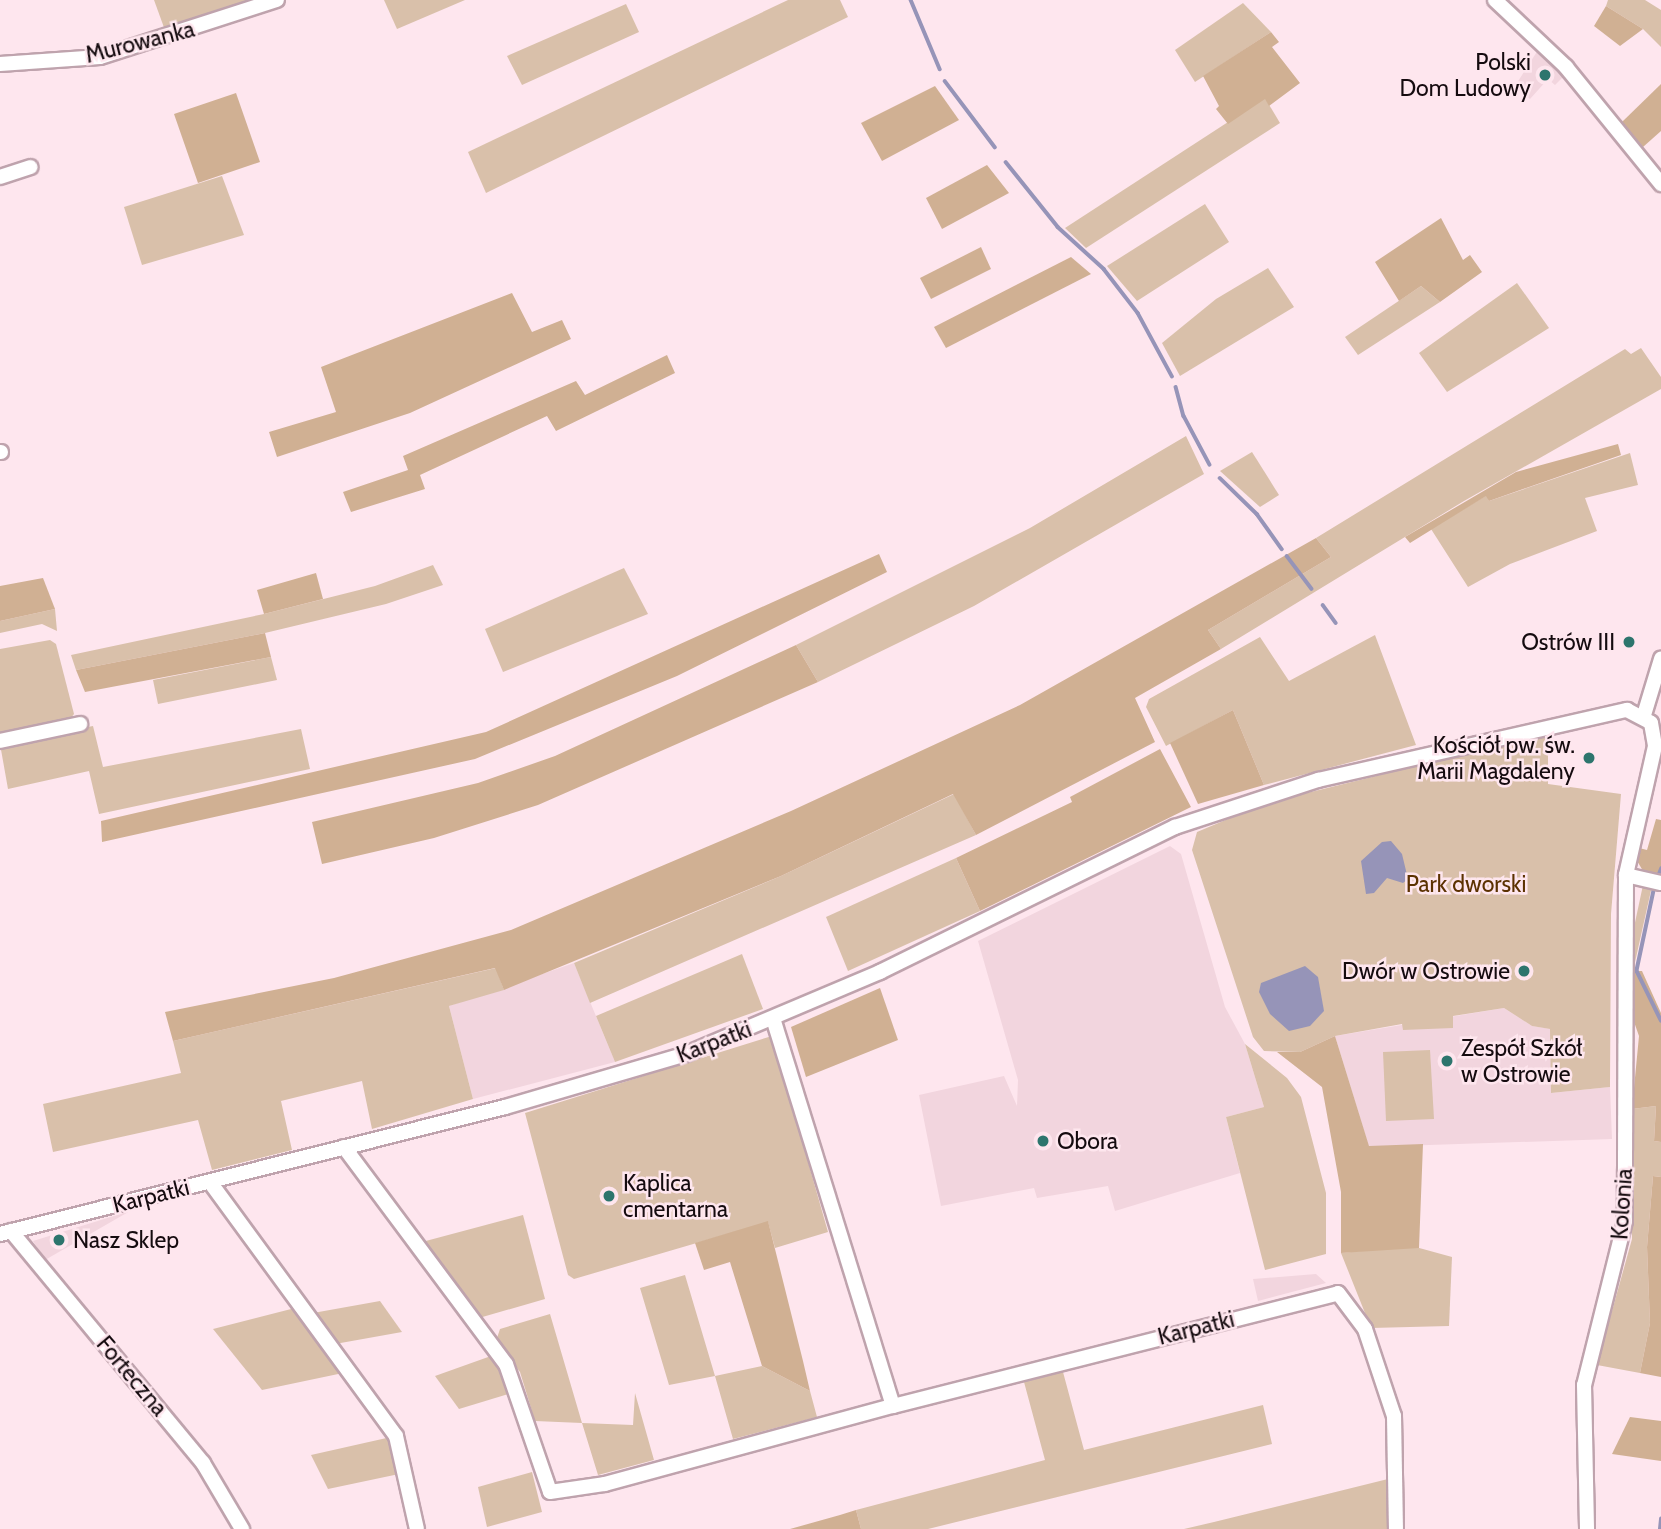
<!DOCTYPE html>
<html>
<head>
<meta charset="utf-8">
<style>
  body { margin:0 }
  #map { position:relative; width:1661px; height:1529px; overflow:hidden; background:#fee6ee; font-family:Cabin,sans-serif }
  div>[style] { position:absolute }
  .built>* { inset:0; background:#f2d5de }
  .green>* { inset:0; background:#d9c0aa }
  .forest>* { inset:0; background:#d0b093 }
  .water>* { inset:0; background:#9694b8 }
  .stream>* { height:3.5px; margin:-1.75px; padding:0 1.75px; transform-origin:1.75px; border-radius:1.75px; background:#9694b8 }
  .roads { filter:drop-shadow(2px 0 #bfa3ad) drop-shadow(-2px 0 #bfa3ad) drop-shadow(0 2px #bfa3ad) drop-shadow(0 -2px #bfa3ad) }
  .street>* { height:14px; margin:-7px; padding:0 7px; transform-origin:7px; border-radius:7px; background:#fff }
  .dots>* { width:19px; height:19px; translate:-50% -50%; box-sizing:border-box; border:4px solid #fee6ee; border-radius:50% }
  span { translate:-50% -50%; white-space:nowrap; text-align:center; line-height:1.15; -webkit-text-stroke:5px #fee6ee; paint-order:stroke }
  .street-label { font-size:23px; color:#150b0f }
  .poi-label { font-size:23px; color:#150b0f }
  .right { translate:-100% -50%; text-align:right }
  .left { translate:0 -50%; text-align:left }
  .park-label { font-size:23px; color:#5b3100 }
</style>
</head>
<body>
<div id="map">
  <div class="built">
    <i style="clip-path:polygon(1538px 50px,1565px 75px,1555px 85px,1548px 79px,1530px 99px,1515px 86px)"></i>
    <i style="clip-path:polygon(1170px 846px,1181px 854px,1225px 1007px,1245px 1044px,1264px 1107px,1226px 1117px,1240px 1173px,1115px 1211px,1108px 1186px,1037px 1198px,1034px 1188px,941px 1206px,919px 1095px,1004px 1076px,1017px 1106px,1018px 1080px,978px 941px)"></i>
    <i style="clip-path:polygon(574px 963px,615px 1062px,473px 1099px,449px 1006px)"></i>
    <i style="clip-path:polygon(1504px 1008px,1532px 1026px,1551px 1029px,1551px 1093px,1610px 1087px,1612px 1139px,1369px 1147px,1335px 1036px)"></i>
    <i style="clip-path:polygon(130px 1211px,45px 1260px,33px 1241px)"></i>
    <i style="clip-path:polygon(1316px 1274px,1326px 1283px,1258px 1301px,1253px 1279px)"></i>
  </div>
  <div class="green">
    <i style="clip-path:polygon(154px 0,266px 0,166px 33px)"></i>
    <i style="clip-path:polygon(384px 0,465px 0,397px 29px)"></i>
    <i style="clip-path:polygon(788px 0,840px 0,848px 17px,486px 193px,468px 152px)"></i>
    <i style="clip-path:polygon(1608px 0,1645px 0,1661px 10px,1661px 47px,1643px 29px,1606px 6px)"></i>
    <i style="clip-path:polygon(1243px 3px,1271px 32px,1195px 82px,1175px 50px)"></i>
    <i style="clip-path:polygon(626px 4px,639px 32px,522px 85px,507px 56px)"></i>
    <i style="clip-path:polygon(1265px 98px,1280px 123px,1086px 248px,1065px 228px)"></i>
    <i style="clip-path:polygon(222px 176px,244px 235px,142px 265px,124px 207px)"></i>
    <i style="clip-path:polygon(1205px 204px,1229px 242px,1137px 301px,1107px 266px)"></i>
    <i style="clip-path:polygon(1268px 268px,1294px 307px,1180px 376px,1162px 343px,1216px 299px)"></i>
    <i style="clip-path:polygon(1517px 283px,1549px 328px,1447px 392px,1419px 353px)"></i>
    <i style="clip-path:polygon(1421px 286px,1440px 302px,1358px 355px,1345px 337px)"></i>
    <i style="clip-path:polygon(1641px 348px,1661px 377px,1661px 389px,1464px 501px,1221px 649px,1208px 630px,1331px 557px,1316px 538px,1625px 349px,1631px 354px)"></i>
    <i style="clip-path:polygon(1186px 436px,1204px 474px,974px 606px,818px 682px,796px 645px,1030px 528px)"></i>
    <i style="clip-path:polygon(1252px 452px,1279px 495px,1260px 507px,1220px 471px)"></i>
    <i style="clip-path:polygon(1630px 453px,1638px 485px,1585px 498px,1597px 531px,1510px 564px,1468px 587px,1431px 529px,1487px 495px,1489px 501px)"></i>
    <i style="clip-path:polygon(433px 565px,443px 585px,386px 604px,265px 633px,76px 670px,71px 655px,264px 614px,375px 586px)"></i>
    <i style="clip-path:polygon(624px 568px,648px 614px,503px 672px,485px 629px)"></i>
    <i style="clip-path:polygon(55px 609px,57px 631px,42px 624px,0 633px,0 621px)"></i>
    <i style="clip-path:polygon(1375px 635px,1416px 745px,1264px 785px,1233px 710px,1166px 746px,1146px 707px,1149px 699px,1260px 637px,1289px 681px)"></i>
    <i style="clip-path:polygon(50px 640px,56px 644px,74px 714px,68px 722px,0 738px,0 649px)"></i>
    <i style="clip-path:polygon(271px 657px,277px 680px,158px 704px,153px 680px)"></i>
    <i style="clip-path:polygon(93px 726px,103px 767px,301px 729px,310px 769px,99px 814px,89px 771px,8px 789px,0 744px)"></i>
    <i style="clip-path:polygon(1548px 734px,1548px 784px,1621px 794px,1611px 914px,1610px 1087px,1551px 1093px,1550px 1029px,1532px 1026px,1504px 1008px,1453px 1016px,1453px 1028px,1403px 1030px,1402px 1024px,1335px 1036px,1300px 1052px,1264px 1051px,1253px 1037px,1192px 850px,1197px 832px,1266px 803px)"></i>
    <i style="clip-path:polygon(954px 794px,976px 835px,590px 1003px,574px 963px,781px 876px)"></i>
    <i style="clip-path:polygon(956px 858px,980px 911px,848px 971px,826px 917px)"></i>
    <i style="clip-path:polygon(1643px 885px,1652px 886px,1633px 971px,1633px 932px)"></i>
    <i style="clip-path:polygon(742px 954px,763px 1009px,615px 1062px,596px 1016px)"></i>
    <i style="clip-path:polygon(496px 968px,504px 990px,449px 1006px,473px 1099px,372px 1129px,362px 1081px,281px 1101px,292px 1150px,212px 1170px,198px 1120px,53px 1152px,43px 1104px,181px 1073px,173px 1041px)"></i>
    <i style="clip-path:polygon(772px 1036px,828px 1232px,775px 1248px,768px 1222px,574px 1279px,568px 1275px,525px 1113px)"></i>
    <i style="clip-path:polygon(1245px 1044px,1287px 1078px,1301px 1097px,1326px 1193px,1326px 1254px,1265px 1270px,1226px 1117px,1264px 1107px)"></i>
    <i style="clip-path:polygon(1430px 1050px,1434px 1119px,1386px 1121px,1383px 1052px)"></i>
    <i style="clip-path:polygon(1656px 1106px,1654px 1141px,1661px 1142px,1661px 1177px,1653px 1176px,1647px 1247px,1650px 1323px,1640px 1373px,1597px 1365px,1632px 1239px,1632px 1109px)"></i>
    <i style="clip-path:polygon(523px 1215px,545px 1299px,479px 1318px,422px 1242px)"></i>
    <i style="clip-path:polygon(1412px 1246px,1452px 1257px,1449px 1326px,1371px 1328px,1341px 1253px)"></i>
    <i style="clip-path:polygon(685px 1275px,715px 1376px,762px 1366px,810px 1391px,817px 1417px,733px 1439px,715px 1376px,669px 1385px,640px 1288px)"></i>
    <i style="clip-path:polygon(380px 1301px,402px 1332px,335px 1344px,313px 1313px)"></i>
    <i style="clip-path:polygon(295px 1308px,343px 1373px,262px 1390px,213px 1329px)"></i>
    <i style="clip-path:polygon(550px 1314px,582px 1423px,633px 1425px,635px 1393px,654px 1460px,598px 1475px,582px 1423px,535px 1421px,520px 1372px,496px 1341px,500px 1329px)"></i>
    <i style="clip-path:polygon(491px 1356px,509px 1380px,512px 1393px,459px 1409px,435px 1376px)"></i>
    <i style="clip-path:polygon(1063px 1372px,1084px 1450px,1263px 1405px,1272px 1444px,928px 1529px,861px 1529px,856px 1510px,1045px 1460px,1024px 1382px)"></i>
    <i style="clip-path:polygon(391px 1437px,399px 1474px,328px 1489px,311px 1455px)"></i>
    <i style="clip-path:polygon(532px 1472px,542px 1512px,487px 1527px,478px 1487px)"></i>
    <i style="clip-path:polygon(1392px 1478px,1392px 1529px,1184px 1529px,1214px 1522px)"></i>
  </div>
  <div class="forest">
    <i style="clip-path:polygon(1606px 6px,1643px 29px,1620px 46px,1594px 26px)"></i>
    <i style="clip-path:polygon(1271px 32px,1279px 42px,1272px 47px,1300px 83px,1269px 106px,1265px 99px,1228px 124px,1216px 109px,1219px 106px,1203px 76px)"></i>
    <i style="clip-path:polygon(1661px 84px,1661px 131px,1643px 147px,1622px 122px)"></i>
    <i style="clip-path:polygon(935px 86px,959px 120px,882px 161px,861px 123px)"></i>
    <i style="clip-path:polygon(236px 93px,260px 162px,198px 183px,174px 114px)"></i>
    <i style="clip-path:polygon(987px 165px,1009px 193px,942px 229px,926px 198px)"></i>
    <i style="clip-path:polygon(1441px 218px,1463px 260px,1470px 255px,1482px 272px,1440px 302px,1421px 286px,1399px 301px,1375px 262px)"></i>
    <i style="clip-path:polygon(981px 247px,991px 269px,931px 299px,920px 278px)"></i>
    <i style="clip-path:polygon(1071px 257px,1091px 274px,946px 348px,934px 327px)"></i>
    <i style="clip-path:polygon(512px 293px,532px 332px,562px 320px,571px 339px,410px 413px,277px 457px,269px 432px,336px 412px,321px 367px)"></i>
    <i style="clip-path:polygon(667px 355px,675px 373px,556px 431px,547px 416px,420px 475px,425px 489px,351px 512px,343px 492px,408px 470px,403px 456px,576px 381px,585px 395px)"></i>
    <i style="clip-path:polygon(1618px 444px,1621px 455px,1489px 501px,1486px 496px,1410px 543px,1405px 537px,1516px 472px)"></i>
    <i style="clip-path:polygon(1316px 538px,1331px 557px,1208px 630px,1221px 649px,1135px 698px,1155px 742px,976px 835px,953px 794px,781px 876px,504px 990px,495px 968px,173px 1041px,165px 1012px,334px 978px,511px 930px,791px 811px,1020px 705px)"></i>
    <i style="clip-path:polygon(879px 554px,887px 572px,677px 676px,475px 759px,102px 842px,101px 821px,486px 732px)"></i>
    <i style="clip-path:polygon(316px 573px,323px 599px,264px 614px,257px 590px)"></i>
    <i style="clip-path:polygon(43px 578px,55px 609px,0 621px,0 586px)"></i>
    <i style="clip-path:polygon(265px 633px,271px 657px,85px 692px,76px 670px)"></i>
    <i style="clip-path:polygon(796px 645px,818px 682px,538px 805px,434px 838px,322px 864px,312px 822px,478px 783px,555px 756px)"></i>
    <i style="clip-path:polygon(1233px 710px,1264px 785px,1198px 804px,1170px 743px)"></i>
    <i style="clip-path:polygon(1160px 749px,1191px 807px,980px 911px,956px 858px,1072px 802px,1070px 797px)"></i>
    <i style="clip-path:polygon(1656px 819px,1661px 820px,1661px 876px,1643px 871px,1636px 859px,1639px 848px,1647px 850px)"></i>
    <i style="clip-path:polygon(1633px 971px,1642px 971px,1661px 1013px,1661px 1142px,1654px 1141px,1656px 1106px,1632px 1109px,1639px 1036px,1633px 1019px)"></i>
    <i style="clip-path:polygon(880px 988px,898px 1040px,806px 1077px,791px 1027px)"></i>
    <i style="clip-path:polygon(1335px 1036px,1369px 1146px,1423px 1144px,1419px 1248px,1341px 1253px,1341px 1192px,1322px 1087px,1277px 1052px,1300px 1052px)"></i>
    <i style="clip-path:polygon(1653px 1176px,1661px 1177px,1661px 1377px,1640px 1373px,1650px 1323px,1647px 1247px)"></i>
    <i style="clip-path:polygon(768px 1221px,803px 1361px,810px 1391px,762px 1366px,730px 1262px,704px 1270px,695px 1243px)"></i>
    <i style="clip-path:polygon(1630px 1417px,1661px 1421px,1661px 1461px,1612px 1454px)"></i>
    <i style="clip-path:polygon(856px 1510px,861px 1529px,790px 1529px,840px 1515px)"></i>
  </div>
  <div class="water">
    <i style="clip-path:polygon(1391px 841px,1402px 854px,1408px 879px,1403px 883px,1387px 878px,1374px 893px,1366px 894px,1361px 861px,1382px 842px)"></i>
    <i style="clip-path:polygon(1305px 966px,1318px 977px,1324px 1011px,1310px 1026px,1289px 1031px,1270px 1014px,1259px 992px,1261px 983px)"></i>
  </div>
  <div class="stream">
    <i style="left:911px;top:0;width:75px;rotate:67.2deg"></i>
    <i style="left:945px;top:81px;width:83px;rotate:52.9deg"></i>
    <i style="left:1006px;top:162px;width:83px;rotate:51.3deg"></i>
    <i style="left:1058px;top:227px;width:62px;rotate:42.4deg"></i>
    <i style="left:1104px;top:269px;width:56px;rotate:52.3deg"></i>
    <i style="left:1138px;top:313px;width:72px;rotate:61.6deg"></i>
    <i style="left:1176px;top:387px;width:30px;rotate:75deg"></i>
    <i style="left:1184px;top:416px;width:55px;rotate:62deg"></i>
    <i style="left:1220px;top:478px;width:52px;rotate:44.2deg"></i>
    <i style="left:1257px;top:514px;width:43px;rotate:54.5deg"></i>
    <i style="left:1287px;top:556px;width:41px;rotate:52.9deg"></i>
    <i style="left:1323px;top:605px;width:22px;rotate:54deg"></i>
    <i style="left:1657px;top:879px;width:11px;rotate:-68deg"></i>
    <i style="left:1655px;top:886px;width:87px;rotate:102deg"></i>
    <i style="left:1637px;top:971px;width:55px;rotate:63.9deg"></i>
    <i style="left:1660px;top:1529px;width:10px;rotate:-84deg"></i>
  </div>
  <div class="roads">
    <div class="street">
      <i style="left:1495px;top:0;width:98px;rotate:43.3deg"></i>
      <i style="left:1566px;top:67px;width:151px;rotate:50.9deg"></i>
      <i style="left:0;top:64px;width:100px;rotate:-4deg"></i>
      <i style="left:100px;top:57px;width:186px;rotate:-17.9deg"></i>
      <i style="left:0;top:177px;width:32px;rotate:-18deg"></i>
      <i style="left:0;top:452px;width:1px"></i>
      <i style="left:1644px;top:715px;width:59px;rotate:-73.1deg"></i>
      <i style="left:0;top:741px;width:82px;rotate:-12deg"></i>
      <i style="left:1626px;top:875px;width:36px;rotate:13deg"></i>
      <i style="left:344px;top:1147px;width:271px;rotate:53.3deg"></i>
      <i style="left:506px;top:1364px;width:135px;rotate:71deg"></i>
      <i style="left:550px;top:1492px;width:56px;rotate:-8.3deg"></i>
      <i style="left:605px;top:1484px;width:298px;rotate:-15.2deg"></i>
      <i style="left:893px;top:1406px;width:405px;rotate:-107.2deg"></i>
      <i style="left:210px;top:1182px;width:315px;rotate:53.8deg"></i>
      <i style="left:396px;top:1436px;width:95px;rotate:77.3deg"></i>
      <i style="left:11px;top:1231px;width:301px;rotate:50.4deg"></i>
      <i style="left:203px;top:1463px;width:77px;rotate:59.4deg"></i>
      <i style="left:0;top:1234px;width:521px;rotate:-14.12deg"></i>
      <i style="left:505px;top:1107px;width:189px;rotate:-16.3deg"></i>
      <i style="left:686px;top:1054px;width:211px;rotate:-22.9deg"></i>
      <i style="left:880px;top:972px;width:329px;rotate:-26.2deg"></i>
      <i style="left:1175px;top:827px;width:151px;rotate:-18.2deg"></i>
      <i style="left:1318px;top:780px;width:317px;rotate:-12.8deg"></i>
      <i style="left:1627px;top:710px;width:27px;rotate:28deg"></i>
      <i style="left:1651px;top:723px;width:23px;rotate:80deg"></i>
      <i style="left:1655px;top:746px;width:132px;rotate:102.7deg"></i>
      <i style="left:1626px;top:875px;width:346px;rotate:90.2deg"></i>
      <i style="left:1625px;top:1221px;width:169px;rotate:104deg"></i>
      <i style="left:1584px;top:1385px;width:144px;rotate:88.8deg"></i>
      <i style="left:893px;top:1406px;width:459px;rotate:-14.2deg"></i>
      <i style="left:1338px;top:1293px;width:45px;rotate:53.1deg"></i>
      <i style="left:1365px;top:1329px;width:92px;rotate:71.6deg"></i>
      <i style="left:1394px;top:1416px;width:113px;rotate:89deg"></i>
    </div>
  </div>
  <div class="dots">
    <i style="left:1545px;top:75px;background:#2d756d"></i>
    <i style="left:1629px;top:642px;background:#2d756d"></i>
    <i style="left:1589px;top:758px;background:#2d756d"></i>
    <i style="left:1524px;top:971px;background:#2d756d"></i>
    <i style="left:1447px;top:1061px;background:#2d756d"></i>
    <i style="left:1043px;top:1141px;background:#2d756d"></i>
    <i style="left:609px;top:1196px;background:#2d756d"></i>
    <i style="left:59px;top:1240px;background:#2d756d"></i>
  </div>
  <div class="street-label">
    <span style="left:140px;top:42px;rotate:-14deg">Murowanka</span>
    <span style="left:714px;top:1042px;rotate:-21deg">Karpatki</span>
    <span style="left:151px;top:1196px;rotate:-14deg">Karpatki</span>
    <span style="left:1622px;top:1204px;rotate:-86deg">Kolonia</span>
    <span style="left:1196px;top:1328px;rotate:-14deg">Karpatki</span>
    <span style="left:132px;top:1376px;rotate:50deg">Forteczna</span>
  </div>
  <div class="poi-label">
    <span class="right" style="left:1531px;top:75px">Polski<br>Dom Ludowy</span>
    <span class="right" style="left:1615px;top:642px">Ostrów III</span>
    <span class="right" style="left:1575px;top:758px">Kościół pw. św.<br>Marii Magdaleny</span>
    <span class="right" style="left:1510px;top:971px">Dwór w Ostrowie</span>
    <span class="left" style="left:1461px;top:1061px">Zespół Szkół<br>w Ostrowie</span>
    <span class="left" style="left:1057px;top:1141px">Obora</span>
    <span class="left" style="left:623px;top:1196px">Kaplica<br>cmentarna</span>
    <span class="left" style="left:73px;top:1240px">Nasz Sklep</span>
  </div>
  <div class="park-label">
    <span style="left:1466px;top:884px">Park dworski</span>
  </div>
</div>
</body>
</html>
